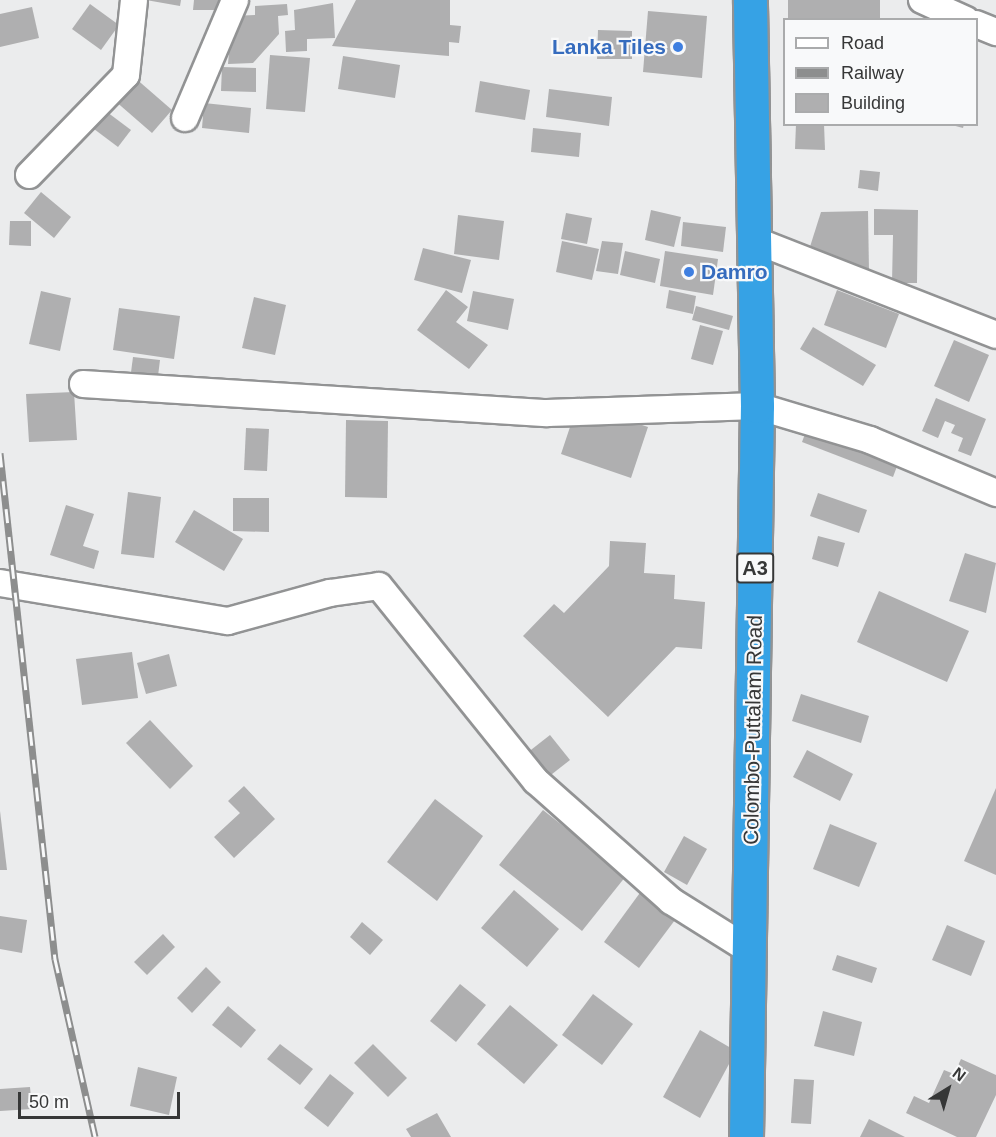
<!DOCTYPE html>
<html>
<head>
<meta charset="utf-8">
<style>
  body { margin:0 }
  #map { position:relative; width:996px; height:1137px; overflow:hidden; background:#ebeced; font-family:Arial,sans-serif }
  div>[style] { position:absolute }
  .building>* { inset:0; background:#afafb0 }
  .roads { filter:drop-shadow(2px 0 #929394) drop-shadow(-2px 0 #929394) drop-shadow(0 2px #929394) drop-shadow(0 -2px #929394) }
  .street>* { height:26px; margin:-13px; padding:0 13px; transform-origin:13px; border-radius:13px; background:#fff }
  .highway>* { height:33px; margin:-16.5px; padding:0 16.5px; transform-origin:16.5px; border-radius:16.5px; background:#36a2e5 }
  .rail>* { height:7px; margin-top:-3.5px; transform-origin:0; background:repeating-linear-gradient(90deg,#f8f9fa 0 14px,#8d8e8e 0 28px); box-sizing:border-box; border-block:2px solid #8d8e8e }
  .dots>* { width:16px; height:16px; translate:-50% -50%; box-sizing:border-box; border:3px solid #f8f9fa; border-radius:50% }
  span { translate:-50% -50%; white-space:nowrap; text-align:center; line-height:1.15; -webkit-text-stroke:4.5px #f8f9fa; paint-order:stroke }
  .shield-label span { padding:2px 4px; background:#f8f9fa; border:2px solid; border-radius:4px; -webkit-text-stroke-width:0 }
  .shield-label { font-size:20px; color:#363737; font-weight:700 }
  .shop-label { font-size:21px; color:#366cbe; font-weight:700 }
  .right { translate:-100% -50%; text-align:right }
  .left { translate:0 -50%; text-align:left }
  .street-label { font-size:21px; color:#363737 }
  .legend { position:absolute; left:783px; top:18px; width:195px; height:108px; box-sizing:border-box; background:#f8f9fa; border:2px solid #aaabac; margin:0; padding:8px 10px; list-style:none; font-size:18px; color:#363737 }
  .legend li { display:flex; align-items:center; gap:12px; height:30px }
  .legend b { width:30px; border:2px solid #aaabac }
  .north { position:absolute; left:918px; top:1059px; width:60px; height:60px; -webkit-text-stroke:4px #f8f9fa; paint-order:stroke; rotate:37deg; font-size:16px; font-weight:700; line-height:24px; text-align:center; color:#363737 }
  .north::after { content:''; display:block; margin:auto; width:21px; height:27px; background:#363737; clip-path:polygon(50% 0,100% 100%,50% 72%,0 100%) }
  .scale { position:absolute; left:18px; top:1092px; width:162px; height:27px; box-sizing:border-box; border:3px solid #363737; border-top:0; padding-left:8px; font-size:18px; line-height:21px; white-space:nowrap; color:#363737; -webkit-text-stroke:4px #f8f9fa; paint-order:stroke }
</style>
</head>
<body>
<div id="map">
  <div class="building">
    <i style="clip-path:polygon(146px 0,181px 0,180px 6px)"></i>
    <i style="clip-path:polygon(194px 0,226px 0,223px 10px,193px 10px)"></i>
    <i style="clip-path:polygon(356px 0,450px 0,450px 25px,461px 26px,459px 43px,449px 42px,449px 56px,332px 46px)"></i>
    <i style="clip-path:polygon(788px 0,880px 0,880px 20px,788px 20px)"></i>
    <i style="clip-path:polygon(333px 3px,335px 38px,307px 39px,307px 51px,286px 52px,285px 31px,295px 30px,294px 10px)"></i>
    <i style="clip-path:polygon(90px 4px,119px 25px,101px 50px,72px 29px)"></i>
    <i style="clip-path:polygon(287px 4px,288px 15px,278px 16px,279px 34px,253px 63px,228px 64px,232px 16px,255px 15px,255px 6px)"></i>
    <i style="clip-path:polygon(32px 7px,39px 38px,0 47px,0 14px)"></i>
    <i style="clip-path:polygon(648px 11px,707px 16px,702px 78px,643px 72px)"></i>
    <i style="clip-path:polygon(598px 30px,632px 31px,632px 59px,597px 59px)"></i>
    <i style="clip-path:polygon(270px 55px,310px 58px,305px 112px,266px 109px)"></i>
    <i style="clip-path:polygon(343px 56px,400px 65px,395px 98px,338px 89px)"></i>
    <i style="clip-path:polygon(222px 67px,256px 68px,256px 92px,221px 91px)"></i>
    <i style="clip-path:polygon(134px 77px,172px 110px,152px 133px,114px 100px)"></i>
    <i style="clip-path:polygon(480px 81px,530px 90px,525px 120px,475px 112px)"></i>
    <i style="clip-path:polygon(549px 89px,612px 97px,609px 126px,546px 117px)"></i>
    <i style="clip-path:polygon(204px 103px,251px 108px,249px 133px,202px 128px)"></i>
    <i style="clip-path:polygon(107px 112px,131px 130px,118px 147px,94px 129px)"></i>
    <i style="clip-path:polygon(796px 124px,824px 124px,825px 150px,795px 149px)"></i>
    <i style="clip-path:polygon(948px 124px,964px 124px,963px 128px)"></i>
    <i style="clip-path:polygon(533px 128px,581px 133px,579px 157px,531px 152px)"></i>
    <i style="clip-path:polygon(860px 170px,880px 172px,878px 191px,858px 188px)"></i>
    <i style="clip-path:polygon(41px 192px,71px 217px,54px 238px,24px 213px)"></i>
    <i style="clip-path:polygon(874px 209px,918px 210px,917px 283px,892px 283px,893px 235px,874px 235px)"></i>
    <i style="clip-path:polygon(651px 210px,681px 217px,674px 247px,645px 240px)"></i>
    <i style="clip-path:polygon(868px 211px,869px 272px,808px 253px,821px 212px)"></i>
    <i style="clip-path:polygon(566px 213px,592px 218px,587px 244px,561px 239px)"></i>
    <i style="clip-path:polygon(458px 215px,504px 221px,499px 260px,454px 254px)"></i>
    <i style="clip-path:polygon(10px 221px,31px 221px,31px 246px,9px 245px)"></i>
    <i style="clip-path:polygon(683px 222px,726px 227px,723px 252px,681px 246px)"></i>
    <i style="clip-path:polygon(562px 241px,599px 249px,592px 280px,556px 272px)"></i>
    <i style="clip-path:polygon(602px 241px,623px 243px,618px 274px,596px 271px)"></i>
    <i style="clip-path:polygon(423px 248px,471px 260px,462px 293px,414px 280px)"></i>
    <i style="clip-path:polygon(625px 251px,660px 259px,655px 283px,620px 275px)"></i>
    <i style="clip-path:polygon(665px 251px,718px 259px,713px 295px,660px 286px)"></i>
    <i style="clip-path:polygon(446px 290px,468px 307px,456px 322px,488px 345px,469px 369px,417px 330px)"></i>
    <i style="clip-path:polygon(669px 290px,696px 296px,693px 314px,666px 308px)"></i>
    <i style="clip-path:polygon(837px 290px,899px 314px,886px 348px,824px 325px)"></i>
    <i style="clip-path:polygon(41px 291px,71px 298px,60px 351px,29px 344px)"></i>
    <i style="clip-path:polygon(473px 291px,514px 299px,508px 330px,467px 321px)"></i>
    <i style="clip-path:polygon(254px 297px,286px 305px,275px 355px,242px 348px)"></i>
    <i style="clip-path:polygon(696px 306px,733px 316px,729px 330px,692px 320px)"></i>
    <i style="clip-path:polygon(119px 308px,180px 316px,174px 359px,113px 350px)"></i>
    <i style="clip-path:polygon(700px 325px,723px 331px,713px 365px,691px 359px)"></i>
    <i style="clip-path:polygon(813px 327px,876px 365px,863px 386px,800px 349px)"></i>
    <i style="clip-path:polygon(954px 340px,989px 355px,969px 402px,934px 386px)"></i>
    <i style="clip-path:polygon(133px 357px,160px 360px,157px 384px,130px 380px)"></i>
    <i style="clip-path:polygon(74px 392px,77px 440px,29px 442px,26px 394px)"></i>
    <i style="clip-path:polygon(936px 398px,986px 419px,971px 456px,958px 451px,963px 438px,951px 433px,955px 425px,945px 421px,938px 438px,922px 431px)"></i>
    <i style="clip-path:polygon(624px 419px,648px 427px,631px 478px,561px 454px,572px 421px)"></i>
    <i style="clip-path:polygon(346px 420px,388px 421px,387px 498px,345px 497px)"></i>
    <i style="clip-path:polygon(808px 426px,899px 461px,893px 477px,802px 442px)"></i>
    <i style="clip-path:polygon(246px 428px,269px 429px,267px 471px,244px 470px)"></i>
    <i style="clip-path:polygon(128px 492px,161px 497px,154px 558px,121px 554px)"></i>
    <i style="clip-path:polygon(818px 493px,867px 510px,859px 533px,810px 516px)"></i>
    <i style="clip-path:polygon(233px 498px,269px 498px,269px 532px,233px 531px)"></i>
    <i style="clip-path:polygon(66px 505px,94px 514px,83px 546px,99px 551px,94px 569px,50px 555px)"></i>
    <i style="clip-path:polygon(194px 510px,243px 539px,224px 571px,175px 542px)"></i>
    <i style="clip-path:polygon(818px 536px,845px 543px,838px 567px,812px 559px)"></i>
    <i style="clip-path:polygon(610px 541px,646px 543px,644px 573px,675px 575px,674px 599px,705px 602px,702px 649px,676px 647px,608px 717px,523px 636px,554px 604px,564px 613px,609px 566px)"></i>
    <i style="clip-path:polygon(965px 553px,996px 563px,986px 613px,949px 601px)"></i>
    <i style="clip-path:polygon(879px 591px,969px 631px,947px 682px,857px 642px)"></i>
    <i style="clip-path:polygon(132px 652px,138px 698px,82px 705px,76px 659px)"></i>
    <i style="clip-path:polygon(169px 654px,177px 686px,146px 694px,137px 663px)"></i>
    <i style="clip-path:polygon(801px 694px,869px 716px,861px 743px,792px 721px)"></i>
    <i style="clip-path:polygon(150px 720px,193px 766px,170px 789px,126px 743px)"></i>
    <i style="clip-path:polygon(550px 735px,570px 760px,547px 778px,527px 753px)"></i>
    <i style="clip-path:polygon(807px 750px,853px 774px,840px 801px,793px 777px)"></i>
    <i style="clip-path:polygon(244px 786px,275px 819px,234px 858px,214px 837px,240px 813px,228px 801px)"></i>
    <i style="clip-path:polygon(996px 788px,996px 875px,964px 861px)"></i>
    <i style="clip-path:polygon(435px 799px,483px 836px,437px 901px,387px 862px)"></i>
    <i style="clip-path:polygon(543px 810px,626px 876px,582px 931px,499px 865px)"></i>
    <i style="clip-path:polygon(0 811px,7px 870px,0 870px)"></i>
    <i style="clip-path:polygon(830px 824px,877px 843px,859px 887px,813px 869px)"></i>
    <i style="clip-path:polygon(684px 836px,707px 849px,687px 885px,664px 872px)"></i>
    <i style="clip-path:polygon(514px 890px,559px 929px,527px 967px,481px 928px)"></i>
    <i style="clip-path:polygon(642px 890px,678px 916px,639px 968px,604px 942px)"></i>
    <i style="clip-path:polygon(0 916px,27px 920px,22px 953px,0 949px)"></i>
    <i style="clip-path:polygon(362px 922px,383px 940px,370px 955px,350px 937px)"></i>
    <i style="clip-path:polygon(947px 925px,985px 941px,971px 976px,932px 960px)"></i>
    <i style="clip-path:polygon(163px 934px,175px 947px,147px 975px,134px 962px)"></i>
    <i style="clip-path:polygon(837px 955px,877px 968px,872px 983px,832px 970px)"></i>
    <i style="clip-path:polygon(206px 967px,221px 982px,192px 1013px,177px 998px)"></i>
    <i style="clip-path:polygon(460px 984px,486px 1005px,456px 1042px,430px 1021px)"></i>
    <i style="clip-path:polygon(593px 994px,633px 1024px,602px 1065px,562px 1035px)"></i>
    <i style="clip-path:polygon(510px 1005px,558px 1045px,524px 1084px,477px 1044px)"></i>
    <i style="clip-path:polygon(228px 1006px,256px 1030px,241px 1048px,212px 1025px)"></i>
    <i style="clip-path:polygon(823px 1011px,862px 1022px,854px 1056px,814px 1046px)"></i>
    <i style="clip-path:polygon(700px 1030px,736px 1051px,700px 1118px,663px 1097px)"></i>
    <i style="clip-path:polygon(280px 1044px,313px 1069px,300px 1085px,267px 1059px)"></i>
    <i style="clip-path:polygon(373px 1044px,407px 1078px,388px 1097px,354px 1063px)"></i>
    <i style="clip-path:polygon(961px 1059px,996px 1075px,996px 1095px,976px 1137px,957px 1137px,906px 1113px,914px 1096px,929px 1103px,944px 1070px,954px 1074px)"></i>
    <i style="clip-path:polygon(138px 1067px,177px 1077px,169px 1115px,130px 1106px)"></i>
    <i style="clip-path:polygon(330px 1074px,354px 1093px,328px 1127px,304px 1108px)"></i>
    <i style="clip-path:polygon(794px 1079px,814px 1080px,811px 1124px,791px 1123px)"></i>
    <i style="clip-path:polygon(30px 1087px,32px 1109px,0 1111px,0 1089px)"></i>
    <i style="clip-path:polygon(437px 1113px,451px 1137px,411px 1137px,406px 1129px)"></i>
    <i style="clip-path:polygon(869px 1119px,905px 1137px,860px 1137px)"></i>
  </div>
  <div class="roads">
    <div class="street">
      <i style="left:922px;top:0;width:48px;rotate:24.4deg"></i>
      <i style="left:976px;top:24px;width:22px;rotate:22deg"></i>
      <i style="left:185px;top:118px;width:128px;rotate:-67deg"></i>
      <i style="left:29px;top:175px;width:139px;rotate:-45.9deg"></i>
      <i style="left:126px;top:75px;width:75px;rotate:-83.9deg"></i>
      <i style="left:754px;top:240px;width:260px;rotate:21.4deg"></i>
      <i style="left:83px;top:384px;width:465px;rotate:3.6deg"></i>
      <i style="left:547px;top:413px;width:210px;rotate:-1.9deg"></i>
      <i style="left:757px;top:406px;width:118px;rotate:16.7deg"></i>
      <i style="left:870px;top:440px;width:137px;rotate:22.8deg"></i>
      <i style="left:0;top:583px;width:231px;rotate:9.5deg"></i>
      <i style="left:228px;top:621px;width:106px;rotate:-15.4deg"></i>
      <i style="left:330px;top:593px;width:49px;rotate:-8.1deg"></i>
      <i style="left:379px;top:586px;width:250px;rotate:51.2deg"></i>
      <i style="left:536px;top:781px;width:181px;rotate:41.6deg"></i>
      <i style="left:671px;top:901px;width:92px;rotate:32.1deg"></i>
    </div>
    <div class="highway">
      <i style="left:746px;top:1137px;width:731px;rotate:-89.14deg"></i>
      <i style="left:757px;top:406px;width:406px;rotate:-91deg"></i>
    </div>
  </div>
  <div class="rail">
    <i style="left:0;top:453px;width:509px;rotate:83.8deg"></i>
    <i style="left:55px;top:959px;width:182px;rotate:77.3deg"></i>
  </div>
  <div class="dots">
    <i style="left:678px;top:47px;background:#3f7fe0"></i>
    <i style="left:689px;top:272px;background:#3f7fe0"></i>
  </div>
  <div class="shield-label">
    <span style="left:755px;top:568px">A3</span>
  </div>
  <div class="shop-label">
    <span class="right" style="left:666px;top:47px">Lanka Tiles</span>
    <span class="left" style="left:701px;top:272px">Damro</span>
  </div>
  <div class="street-label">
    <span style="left:753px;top:730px;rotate:-89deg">Colombo-Puttalam Road</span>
  </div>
  <ul class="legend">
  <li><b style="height:8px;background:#fff"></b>Road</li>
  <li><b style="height:8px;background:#8d8e8e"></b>Railway</li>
  <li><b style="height:16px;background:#afafb0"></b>Building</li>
  </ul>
  <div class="north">N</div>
  <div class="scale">50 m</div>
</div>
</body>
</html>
